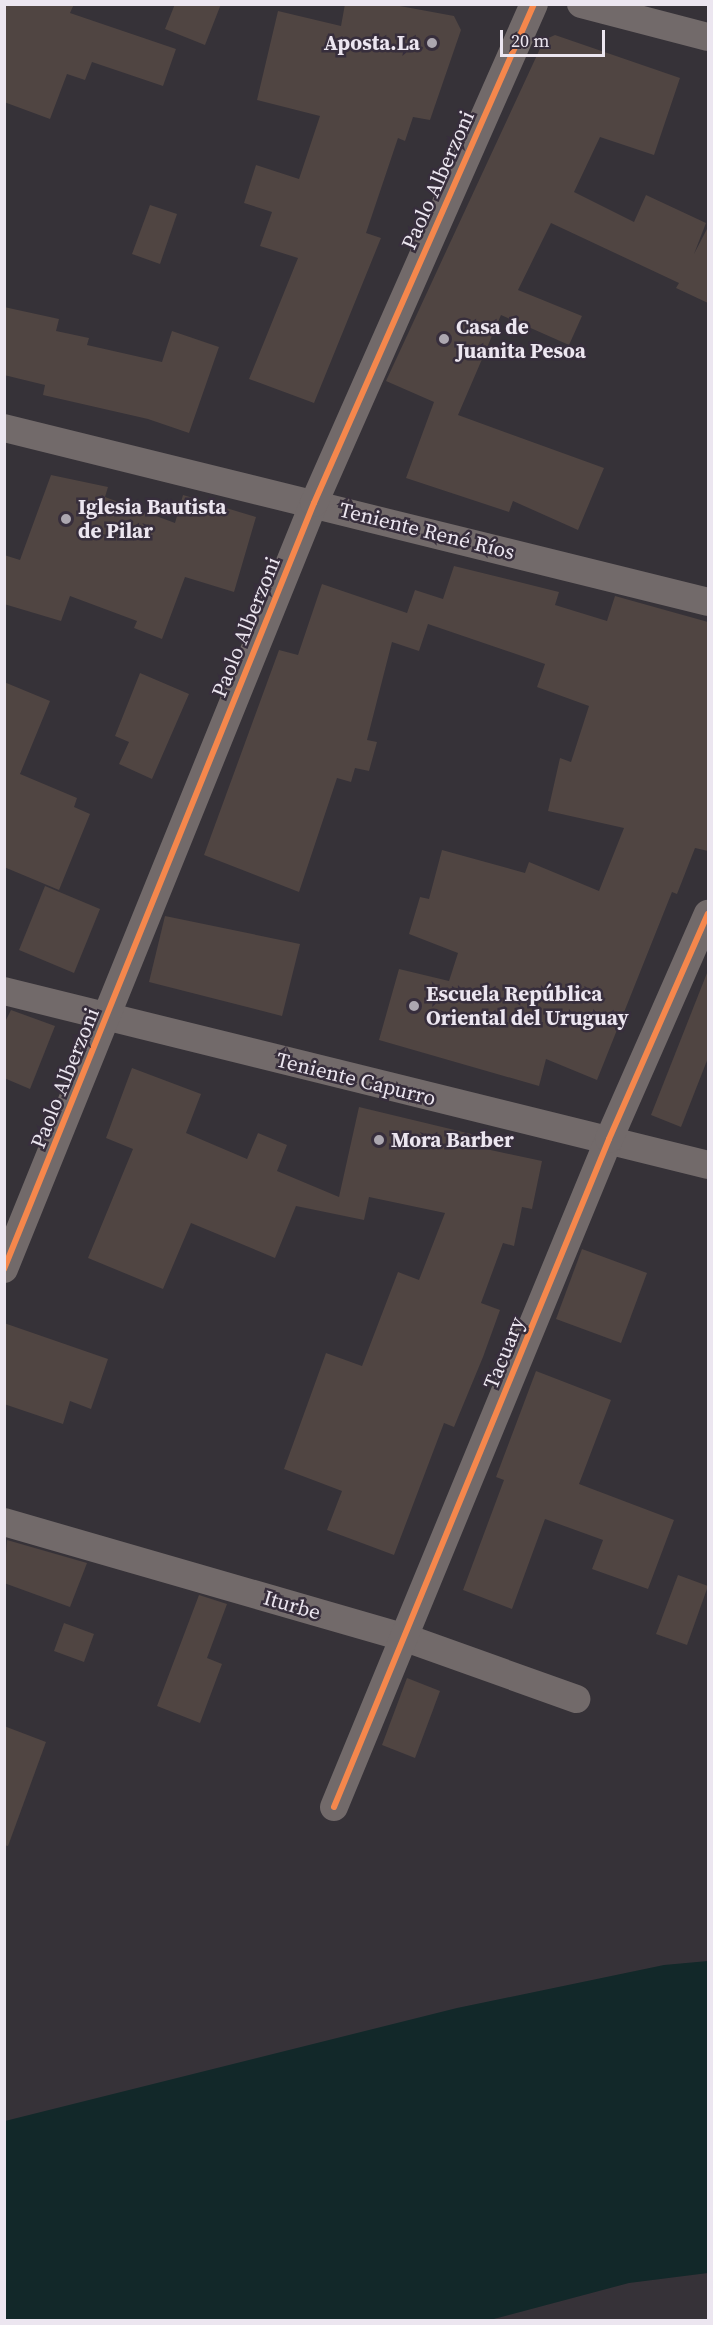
<!DOCTYPE html>
<html>
<head>
<meta charset="utf-8">
<style>
  body { margin:0 }
  #map { position:relative; width:713px; height:2325px; overflow:hidden; background:#363238; font-family:"Source Serif 4",serif }
  div>[style] { position:absolute }
  .water>* { inset:0; background:#122829 }
  .building>* { inset:0; background:#504542 }
  .street>* { height:28px; margin:-14px; padding:0 14px; transform-origin:14px; border-radius:14px; background:#726a6a }
  .cycleway>* { height:6px; margin:-3px; padding:0 3px; transform-origin:3px; border-radius:3px; background:#f5874c }
  .dots>* { width:16px; height:16px; translate:-50% -50%; box-sizing:border-box; border:3px solid #372e3c; border-radius:50% }
  span { translate:-50% -50%; white-space:nowrap; text-align:center; line-height:1.15; -webkit-text-stroke:5px #372e3c; paint-order:stroke }
  .poi-label { font-size:21px; color:#ece6f0; font-weight:700 }
  .right { translate:-100% -50%; text-align:right }
  .left { translate:0 -50%; text-align:left }
  .street-label { font-size:21px; color:#ece6f0 }
  .frame { position:absolute; inset:0; border:6px solid #ece6f0; pointer-events:none }
  .scale { position:absolute; left:500px; top:30px; width:105px; height:27px; box-sizing:border-box; border:3px solid #ece6f0; border-top:0; padding-left:8px; font-size:18px; line-height:21px; white-space:nowrap; color:#ece6f0; -webkit-text-stroke:4px #372e3c; paint-order:stroke }
</style>
</head>
<body>
<div id="map">
  <div class="water">
    <i style="clip-path:polygon(708px 1961px,708px 2273px,629px 2283px,490px 2320px,5px 2320px,5px 2121px,457px 2008px,664px 1965px)"></i>
  </div>
  <div class="building">
    <i style="clip-path:polygon(4px 4px,74px 4px,70px 13px,176px 49px,163px 86px,92px 62px,85px 80px,67px 74px,50px 119px,4px 102px)"></i>
    <i style="clip-path:polygon(175px 4px,221px 4px,205px 45px,165px 29px)"></i>
    <i style="clip-path:polygon(345px 4px,389px 4px,454px 16px,461px 30px,430px 120px,413px 117px,405px 141px,398px 138px,366px 233px,381px 238px,314px 403px,249px 379px,298px 258px,260px 246px,272px 212px,244px 203px,256px 165px,299px 179px,320px 116px,257px 100px,278px 11px,341px 26px)"></i>
    <i style="clip-path:polygon(555px 35px,680px 78px,654px 155px,600px 137px,574px 192px,634px 222px,646px 195px,706px 223px,694px 254px,708px 227px,708px 303px,676px 288px,679px 283px,551px 223px,518px 290px,582px 316px,569px 345px,501px 315px,458px 415px,604px 468px,578px 530px,513px 501px,509px 512px,406px 478px,434px 402px,386px 381px,544px 40px)"></i>
    <i style="clip-path:polygon(150px 205px,177px 214px,160px 264px,132px 254px)"></i>
    <i style="clip-path:polygon(4px 307px,59px 319px,56px 331px,89px 338px,87px 345px,162px 362px,172px 331px,219px 347px,189px 433px,148px 419px,43px 395px,45px 385px,4px 375px)"></i>
    <i style="clip-path:polygon(51px 475px,108px 487px,105px 497px,175px 523px,183px 495px,256px 517px,234px 592px,185px 577px,162px 639px,134px 628px,137px 621px,70px 596px,61px 621px,4px 604px,4px 555px,20px 560px)"></i>
    <i style="clip-path:polygon(454px 566px,559px 592px,555px 605px,607px 621px,615px 596px,708px 622px,708px 851px,695px 848px,677px 894px,672px 892px,597px 1080px,546px 1059px,539px 1086px,379px 1040px,399px 969px,449px 981px,458px 953px,409px 934px,420px 897px,429px 899px,442px 850px,525px 873px,529px 862px,599px 891px,624px 828px,548px 811px,560px 758px,571px 762px,589px 706px,537px 687px,545px 664px,428px 624px,419px 651px,392px 642px,367px 740px,377px 742px,369px 771px,355px 768px,351px 782px,337px 778px,299px 892px,204px 855px,279px 650px,298px 655px,322px 584px,407px 613px,415px 590px,443px 599px)"></i>
    <i style="clip-path:polygon(140px 673px,189px 694px,152px 779px,119px 764px,129px 742px,115px 736px)"></i>
    <i style="clip-path:polygon(4px 682px,50px 701px,20px 774px,77px 798px,74px 807px,90px 814px,59px 890px,4px 867px)"></i>
    <i style="clip-path:polygon(45px 886px,100px 909px,74px 973px,19px 950px)"></i>
    <i style="clip-path:polygon(165px 916px,300px 944px,282px 1016px,149px 982px)"></i>
    <i style="clip-path:polygon(707px 973px,708px 1058px,681px 1127px,651px 1115px)"></i>
    <i style="clip-path:polygon(11px 1010px,55px 1026px,30px 1089px,4px 1078px,4px 1024px)"></i>
    <i style="clip-path:polygon(132px 1068px,201px 1094px,186px 1133px,247px 1159px,258px 1133px,287px 1145px,277px 1171px,339px 1197px,359px 1107px,488px 1138px,486px 1149px,542px 1161px,532px 1209px,522px 1207px,514px 1246px,503px 1243px,481px 1303px,500px 1310px,483px 1357px,454px 1427px,444px 1423px,394px 1555px,327px 1530px,342px 1491px,284px 1469px,326px 1353px,362px 1366px,398px 1272px,419px 1280px,445px 1213px,369px 1197px,364px 1220px,296px 1206px,275px 1258px,191px 1223px,163px 1289px,88px 1258px,133px 1149px,106px 1138px)"></i>
    <i style="clip-path:polygon(582px 1249px,647px 1273px,621px 1343px,556px 1319px)"></i>
    <i style="clip-path:polygon(4px 1323px,108px 1359px,91px 1409px,70px 1401px,63px 1424px,4px 1404px)"></i>
    <i style="clip-path:polygon(536px 1371px,611px 1400px,579px 1484px,674px 1520px,648px 1589px,592px 1569px,603px 1540px,545px 1519px,512px 1609px,463px 1590px,504px 1480px,496px 1477px)"></i>
    <i style="clip-path:polygon(7px 1540px,87px 1563px,70px 1607px,4px 1583px)"></i>
    <i style="clip-path:polygon(678px 1575px,708px 1586px,687px 1645px,656px 1634px)"></i>
    <i style="clip-path:polygon(199px 1595px,227px 1604px,207px 1658px,222px 1664px,200px 1723px,157px 1706px)"></i>
    <i style="clip-path:polygon(64px 1623px,94px 1634px,84px 1662px,54px 1651px)"></i>
    <i style="clip-path:polygon(407px 1678px,440px 1691px,415px 1758px,382px 1745px)"></i>
    <i style="clip-path:polygon(4px 1726px,46px 1742px,8px 1846px,4px 1845px)"></i>
  </div>
  <div class="street">
    <i style="left:581px;top:4px;width:131px;rotate:14.6deg"></i>
    <i style="left:4px;top:428px;width:725px;rotate:13.88deg"></i>
    <i style="left:4px;top:991px;width:725px;rotate:13.88deg"></i>
    <i style="left:4px;top:1269px;width:826px;rotate:-67.97deg"></i>
    <i style="left:314px;top:503px;width:545px;rotate:-66.21deg"></i>
    <i style="left:4px;top:1522px;width:418px;rotate:16.1deg"></i>
    <i style="left:406px;top:1638px;width:181px;rotate:19.7deg"></i>
    <i style="left:334px;top:1807px;width:722px;rotate:-67.62deg"></i>
    <i style="left:609px;top:1139px;width:246px;rotate:-66.3deg"></i>
  </div>
  <div class="cycleway">
    <i style="left:4px;top:1269px;width:826px;rotate:-67.97deg"></i>
    <i style="left:314px;top:503px;width:545px;rotate:-66.21deg"></i>
    <i style="left:334px;top:1807px;width:722px;rotate:-67.62deg"></i>
    <i style="left:609px;top:1139px;width:246px;rotate:-66.3deg"></i>
  </div>
  <div class="dots">
    <i style="left:432px;top:43px;background:#aca7b0"></i>
    <i style="left:444px;top:339px;background:#aca7b0"></i>
    <i style="left:66px;top:519px;background:#aca7b0"></i>
    <i style="left:414px;top:1006px;background:#aca7b0"></i>
    <i style="left:379px;top:1140px;background:#aca7b0"></i>
  </div>
  <div class="poi-label">
    <span class="right" style="left:420px;top:43px">Aposta.La</span>
    <span class="left" style="left:456px;top:339px">Casa de<br>Juanita Pesoa</span>
    <span class="left" style="left:78px;top:519px">Iglesia Bautista<br>de Pilar</span>
    <span class="left" style="left:426px;top:1006px">Escuela República<br>Oriental del Uruguay</span>
    <span class="left" style="left:391px;top:1140px">Mora Barber</span>
  </div>
  <div class="street-label">
    <span style="left:438px;top:180px;rotate:-66deg">Paolo Alberzoni</span>
    <span style="left:427px;top:531px;rotate:14deg">Teniente René Ríos</span>
    <span style="left:246px;top:627px;rotate:-68deg">Paolo Alberzoni</span>
    <span style="left:65px;top:1078px;rotate:-68deg">Paolo Alberzoni</span>
    <span style="left:356px;top:1079px;rotate:14deg">Teniente Capurro</span>
    <span style="left:504px;top:1353px;rotate:-68deg">Tacuary</span>
    <span style="left:292px;top:1605px;rotate:16deg">Iturbe</span>
  </div>
  <div class="frame"></div>
  <div class="scale">20 m</div>
</div>
</body>
</html>
